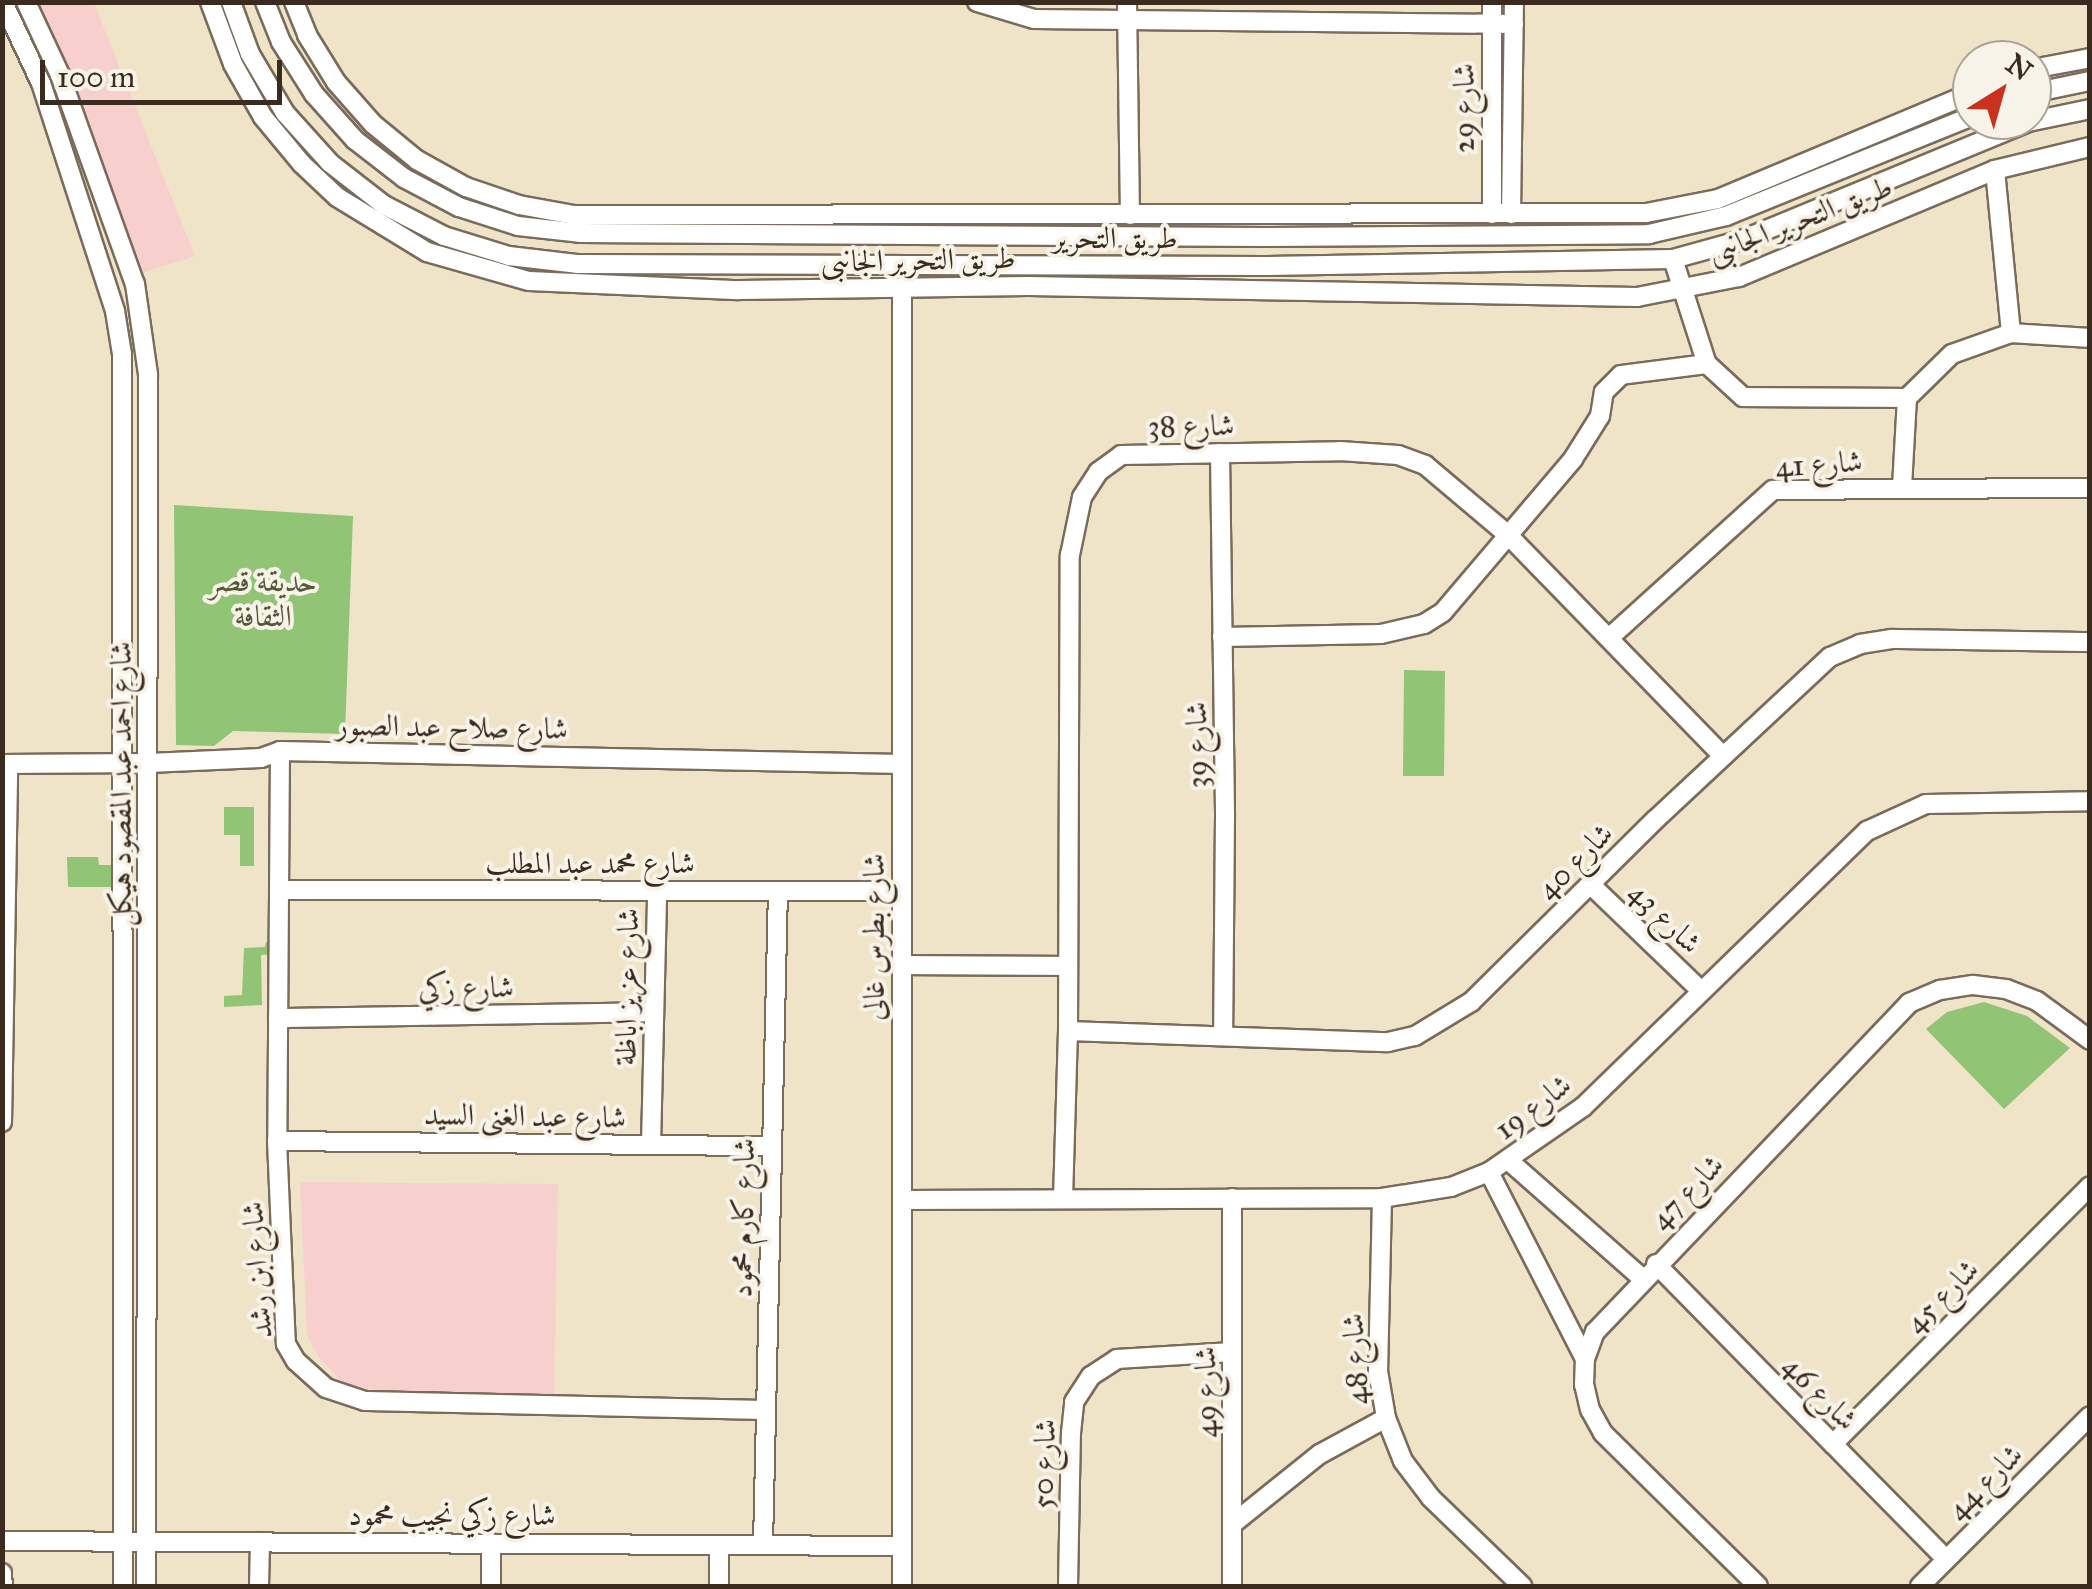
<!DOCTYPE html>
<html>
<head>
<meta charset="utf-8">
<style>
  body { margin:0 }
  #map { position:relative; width:2092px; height:1589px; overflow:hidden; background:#efe4c8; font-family:"IM FELL Great Primer",Amiri,serif }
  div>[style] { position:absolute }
  .built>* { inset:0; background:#f7d0ce }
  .green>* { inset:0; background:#91c474 }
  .roads { filter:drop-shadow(2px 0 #7a6b5a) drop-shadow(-2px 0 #7a6b5a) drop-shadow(0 2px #7a6b5a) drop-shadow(0 -2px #7a6b5a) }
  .minor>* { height:18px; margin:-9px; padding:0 9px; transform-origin:9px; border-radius:9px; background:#fff }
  span { translate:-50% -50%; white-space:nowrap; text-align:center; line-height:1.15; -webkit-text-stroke:8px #f7f3e8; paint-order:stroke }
  .street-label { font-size:30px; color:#3b2a1e }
  .park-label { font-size:30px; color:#555838 }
  .frame { position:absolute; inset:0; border:5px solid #3b2a1e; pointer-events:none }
  .north { position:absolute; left:1952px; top:40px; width:100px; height:100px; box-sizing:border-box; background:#f7f3e8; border:2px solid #aca397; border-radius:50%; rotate:37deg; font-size:28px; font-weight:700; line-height:40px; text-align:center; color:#3b2a1e }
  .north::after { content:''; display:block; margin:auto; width:35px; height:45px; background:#c8321e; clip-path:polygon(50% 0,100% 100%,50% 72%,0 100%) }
  .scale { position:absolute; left:40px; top:60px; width:242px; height:45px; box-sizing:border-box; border:5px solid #3b2a1e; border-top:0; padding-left:12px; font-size:30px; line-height:35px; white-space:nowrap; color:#3b2a1e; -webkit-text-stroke:8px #f7f3e8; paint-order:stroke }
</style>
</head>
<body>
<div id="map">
  <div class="built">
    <i style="clip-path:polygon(33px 3px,94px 3px,195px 256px,142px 273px,83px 112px)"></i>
    <i style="clip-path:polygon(300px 1182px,558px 1184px,554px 1398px,381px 1391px,342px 1383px,318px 1356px,307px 1335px)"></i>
  </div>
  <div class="green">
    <i style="clip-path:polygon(174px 505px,353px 516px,345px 734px,233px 731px,214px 746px,176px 745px)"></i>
    <i style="clip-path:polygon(1404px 670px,1445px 671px,1444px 776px,1403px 776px)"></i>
    <i style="clip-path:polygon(224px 807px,254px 807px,254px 866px,240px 866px,240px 835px,224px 835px)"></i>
    <i style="clip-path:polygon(67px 857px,98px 857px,99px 865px,119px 865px,120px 887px,68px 887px)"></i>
    <i style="clip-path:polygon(266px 942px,276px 942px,276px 954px,261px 955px,262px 1005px,224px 1007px,224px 996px,242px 995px,244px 948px,265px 947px)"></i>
    <i style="clip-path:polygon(1984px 1002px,2027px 1016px,2070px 1048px,2004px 1109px,1926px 1029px,1947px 1012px)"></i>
  </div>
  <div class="roads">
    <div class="minor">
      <i style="left:3px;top:2px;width:89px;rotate:64.9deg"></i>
      <i style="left:41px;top:83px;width:240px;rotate:72deg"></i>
      <i style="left:115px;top:311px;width:44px;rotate:80.8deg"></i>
      <i style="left:122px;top:354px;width:1232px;rotate:89.95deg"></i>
      <i style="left:26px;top:2px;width:81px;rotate:65deg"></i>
      <i style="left:60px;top:75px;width:222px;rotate:70.3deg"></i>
      <i style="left:135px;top:284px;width:91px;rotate:81.8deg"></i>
      <i style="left:148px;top:374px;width:1212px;rotate:90.09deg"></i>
      <i style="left:210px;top:2px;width:66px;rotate:69.6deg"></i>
      <i style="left:233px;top:64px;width:61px;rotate:60.5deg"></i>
      <i style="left:263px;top:117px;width:61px;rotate:50.3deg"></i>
      <i style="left:302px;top:164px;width:48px;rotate:43.3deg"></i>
      <i style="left:337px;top:197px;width:105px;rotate:31.4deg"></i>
      <i style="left:427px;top:252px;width:106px;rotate:15.9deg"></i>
      <i style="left:529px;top:281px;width:210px;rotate:2.5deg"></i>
      <i style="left:739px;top:290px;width:289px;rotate:-0.8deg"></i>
      <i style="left:1028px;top:286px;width:609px;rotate:1.03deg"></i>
      <i style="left:1637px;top:297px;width:104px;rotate:-11.1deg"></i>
      <i style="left:1739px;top:277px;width:277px;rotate:-22.7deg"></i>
      <i style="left:1995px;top:170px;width:98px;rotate:-13.6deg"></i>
      <i style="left:231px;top:2px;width:55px;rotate:69.9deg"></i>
      <i style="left:250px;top:54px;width:69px;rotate:59.3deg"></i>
      <i style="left:285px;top:113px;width:67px;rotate:48deg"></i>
      <i style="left:330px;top:163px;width:68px;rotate:37.9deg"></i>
      <i style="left:384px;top:205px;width:68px;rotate:27.3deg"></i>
      <i style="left:444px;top:236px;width:68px;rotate:17.1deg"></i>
      <i style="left:509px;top:256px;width:68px;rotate:6.7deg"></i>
      <i style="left:577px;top:264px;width:690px;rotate:0.17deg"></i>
      <i style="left:1267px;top:266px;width:406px;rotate:-1deg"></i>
      <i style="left:1673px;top:259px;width:72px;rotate:-15.4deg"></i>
      <i style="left:1742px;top:240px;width:309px;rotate:-22.4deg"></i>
      <i style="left:2028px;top:122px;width:63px;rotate:-11.8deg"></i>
      <i style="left:265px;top:2px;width:43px;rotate:68.2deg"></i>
      <i style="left:281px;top:42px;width:62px;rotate:57.6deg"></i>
      <i style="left:314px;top:94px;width:62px;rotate:48.3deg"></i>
      <i style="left:355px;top:140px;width:62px;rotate:37.8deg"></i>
      <i style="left:404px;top:178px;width:62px;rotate:27.8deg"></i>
      <i style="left:459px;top:207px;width:62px;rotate:17.9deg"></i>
      <i style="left:518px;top:226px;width:62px;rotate:6.4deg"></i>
      <i style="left:580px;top:233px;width:687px;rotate:0.33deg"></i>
      <i style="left:1267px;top:237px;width:382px;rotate:-0.4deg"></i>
      <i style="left:1649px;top:234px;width:79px;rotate:-13.2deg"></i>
      <i style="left:1726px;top:216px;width:266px;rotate:-22.1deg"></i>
      <i style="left:294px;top:2px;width:35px;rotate:68deg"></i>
      <i style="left:307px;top:35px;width:55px;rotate:58.3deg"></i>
      <i style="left:336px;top:82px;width:56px;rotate:48.6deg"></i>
      <i style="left:373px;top:124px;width:57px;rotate:39.3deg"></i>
      <i style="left:417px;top:160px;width:56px;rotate:28.9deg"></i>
      <i style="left:466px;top:187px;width:56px;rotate:18.8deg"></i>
      <i style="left:519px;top:205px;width:56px;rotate:10.3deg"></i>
      <i style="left:574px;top:215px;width:1072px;rotate:-0.11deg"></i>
      <i style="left:1646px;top:213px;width:73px;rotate:-11deg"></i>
      <i style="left:1718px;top:199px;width:275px;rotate:-22.7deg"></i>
      <i style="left:977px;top:2px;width:59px;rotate:16.6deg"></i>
      <i style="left:1034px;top:19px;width:480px;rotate:0.6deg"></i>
      <i style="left:1127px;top:2px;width:213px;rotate:89.2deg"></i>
      <i style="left:1492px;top:2px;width:212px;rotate:90deg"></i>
      <i style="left:2032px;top:69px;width:59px;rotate:-10.7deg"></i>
      <i style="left:2032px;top:93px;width:59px;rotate:-11.7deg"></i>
      <i style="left:1995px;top:170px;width:164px;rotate:84.4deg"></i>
      <i style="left:1511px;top:214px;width:212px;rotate:-89.2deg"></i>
      <i style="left:1673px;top:259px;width:110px;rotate:72.1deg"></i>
      <i style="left:1707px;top:364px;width:49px;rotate:42.5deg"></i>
      <i style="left:1743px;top:397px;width:164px;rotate:0.3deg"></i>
      <i style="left:902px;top:288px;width:1298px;rotate:90deg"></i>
      <i style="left:1220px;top:453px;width:364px;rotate:89.2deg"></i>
      <i style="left:1225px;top:817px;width:219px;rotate:90.5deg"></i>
      <i style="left:1902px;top:487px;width:89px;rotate:-86.8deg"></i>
      <i style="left:1907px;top:398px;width:63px;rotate:-44.4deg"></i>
      <i style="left:1952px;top:354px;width:63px;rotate:-19.6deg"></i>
      <i style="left:2011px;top:333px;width:79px;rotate:3.6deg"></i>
      <i style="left:1222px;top:637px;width:159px;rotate:-1.1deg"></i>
      <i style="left:1381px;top:634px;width:44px;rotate:-13.1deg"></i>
      <i style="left:1424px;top:624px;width:22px;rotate:-32deg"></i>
      <i style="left:1443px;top:612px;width:201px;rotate:-49.6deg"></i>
      <i style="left:1573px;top:459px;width:51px;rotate:-57.9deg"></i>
      <i style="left:1600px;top:416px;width:24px;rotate:-81deg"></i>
      <i style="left:1604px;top:392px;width:24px;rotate:-45deg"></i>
      <i style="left:1621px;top:375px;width:87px;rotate:-7.3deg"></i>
      <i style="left:1609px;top:638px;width:221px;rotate:-42.1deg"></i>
      <i style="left:1773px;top:490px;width:317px;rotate:-0.4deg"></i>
      <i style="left:280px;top:751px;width:390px;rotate:90.4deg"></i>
      <i style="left:277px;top:1141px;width:203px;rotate:87.5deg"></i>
      <i style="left:286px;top:1344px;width:20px;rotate:60deg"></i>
      <i style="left:296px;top:1361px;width:40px;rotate:42deg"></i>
      <i style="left:326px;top:1388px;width:41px;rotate:18.4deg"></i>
      <i style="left:365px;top:1401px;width:401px;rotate:1.3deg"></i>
      <i style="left:2px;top:764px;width:147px;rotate:-0.4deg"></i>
      <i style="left:149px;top:763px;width:112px;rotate:-2.6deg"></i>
      <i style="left:261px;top:758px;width:20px;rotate:-20deg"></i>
      <i style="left:280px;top:751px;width:622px;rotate:1.2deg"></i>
      <i style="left:1591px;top:885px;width:153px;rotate:43.9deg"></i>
      <i style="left:279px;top:890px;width:623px;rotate:0.09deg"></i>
      <i style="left:902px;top:965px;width:165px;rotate:0.3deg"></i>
      <i style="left:278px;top:1018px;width:376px;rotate:-0.9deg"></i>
      <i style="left:1068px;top:1031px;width:320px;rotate:2deg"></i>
      <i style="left:1388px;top:1042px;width:28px;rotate:-13deg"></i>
      <i style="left:1415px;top:1036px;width:66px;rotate:-31.3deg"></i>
      <i style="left:1471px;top:1002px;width:259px;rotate:-44.7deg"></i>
      <i style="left:1655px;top:820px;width:239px;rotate:-43deg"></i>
      <i style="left:1830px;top:657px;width:33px;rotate:-23deg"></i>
      <i style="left:1860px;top:644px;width:32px;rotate:-9deg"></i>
      <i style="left:1892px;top:639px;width:198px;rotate:0.9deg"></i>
      <i style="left:2px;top:1122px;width:358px;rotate:-89deg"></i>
      <i style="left:277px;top:1141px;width:495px;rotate:0.6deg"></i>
      <i style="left:651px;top:1145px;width:254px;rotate:-88.6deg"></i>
      <i style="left:1508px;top:1160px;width:179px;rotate:41.4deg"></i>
      <i style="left:1489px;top:1172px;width:210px;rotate:62.8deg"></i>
      <i style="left:1232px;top:1198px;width:388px;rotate:90deg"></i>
      <i style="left:1382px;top:1198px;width:173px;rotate:91.3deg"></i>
      <i style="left:1378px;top:1371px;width:48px;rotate:80.3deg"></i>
      <i style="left:1386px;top:1418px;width:46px;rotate:68.4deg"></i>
      <i style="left:1403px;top:1461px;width:46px;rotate:52.9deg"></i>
      <i style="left:1431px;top:1498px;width:127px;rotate:44deg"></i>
      <i style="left:1063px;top:1199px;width:168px;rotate:-88.3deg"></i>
      <i style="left:1068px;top:1031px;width:476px;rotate:-89.8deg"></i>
      <i style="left:1070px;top:555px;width:59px;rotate:-78.3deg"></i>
      <i style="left:1082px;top:497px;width:30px;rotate:-57deg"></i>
      <i style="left:1098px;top:472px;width:29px;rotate:-36deg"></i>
      <i style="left:1121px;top:455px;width:219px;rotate:-1deg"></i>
      <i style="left:1340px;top:451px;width:58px;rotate:3.9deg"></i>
      <i style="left:1398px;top:455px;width:29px;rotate:20deg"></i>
      <i style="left:1425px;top:465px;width:109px;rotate:40.1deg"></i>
      <i style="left:1508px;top:535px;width:308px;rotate:45.8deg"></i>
      <i style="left:902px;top:1200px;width:480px;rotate:-0.2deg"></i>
      <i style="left:1382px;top:1198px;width:70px;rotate:-9.1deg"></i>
      <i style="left:1451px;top:1187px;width:41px;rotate:-21.5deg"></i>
      <i style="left:1489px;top:1172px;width:114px;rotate:-34.7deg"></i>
      <i style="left:1583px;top:1107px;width:396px;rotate:-44.2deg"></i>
      <i style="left:1867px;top:831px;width:65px;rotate:-24.6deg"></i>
      <i style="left:1926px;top:804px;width:164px;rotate:-1deg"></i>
      <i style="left:1656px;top:1264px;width:414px;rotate:45.5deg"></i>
      <i style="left:1833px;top:1444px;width:364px;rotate:-45.1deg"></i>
      <i style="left:1235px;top:1522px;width:109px;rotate:-38.7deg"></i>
      <i style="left:1320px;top:1454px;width:75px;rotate:-28.6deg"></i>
      <i style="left:2px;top:1541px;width:900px;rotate:0.32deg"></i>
      <i style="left:491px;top:1543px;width:43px;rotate:90deg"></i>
      <i style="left:719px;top:1545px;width:41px;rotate:90deg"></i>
      <i style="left:763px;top:1545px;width:654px;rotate:-88.69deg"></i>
      <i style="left:2px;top:1573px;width:13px;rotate:86deg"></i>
      <i style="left:259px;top:1586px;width:44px;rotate:-88.7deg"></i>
      <i style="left:1068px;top:1586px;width:153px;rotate:-88.9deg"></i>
      <i style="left:1071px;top:1433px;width:31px;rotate:-84deg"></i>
      <i style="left:1074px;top:1402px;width:31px;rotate:-57deg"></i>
      <i style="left:1091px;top:1376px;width:31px;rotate:-33deg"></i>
      <i style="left:1117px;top:1359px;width:115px;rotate:-3.5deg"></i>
      <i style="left:1758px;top:1586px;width:218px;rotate:-135.4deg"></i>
      <i style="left:1603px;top:1433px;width:26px;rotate:-119deg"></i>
      <i style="left:1590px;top:1410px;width:26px;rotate:-103deg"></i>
      <i style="left:1584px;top:1385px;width:26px;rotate:-88deg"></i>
      <i style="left:1585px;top:1359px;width:29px;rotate:-70deg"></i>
      <i style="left:1595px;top:1332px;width:455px;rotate:-46.3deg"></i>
      <i style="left:1909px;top:1003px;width:34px;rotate:-23deg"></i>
      <i style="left:1940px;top:990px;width:33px;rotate:-9deg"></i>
      <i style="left:1973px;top:985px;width:33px;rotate:7deg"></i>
      <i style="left:2006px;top:989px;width:33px;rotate:21deg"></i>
      <i style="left:2037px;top:1001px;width:66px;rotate:36.3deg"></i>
      <i style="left:1920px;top:1586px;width:240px;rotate:-45deg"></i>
    </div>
  </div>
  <div class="street-label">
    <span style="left:1464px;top:108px;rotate:-90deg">شارع 29</span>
    <span style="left:1800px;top:220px;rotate:-21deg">طريق التحرير الجانبى</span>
    <span style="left:1115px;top:238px">طريق التحرير</span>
    <span style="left:918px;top:260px;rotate:-1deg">طريق التحرير الجانبى</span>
    <span style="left:1191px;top:426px;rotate:-1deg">شارع 38</span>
    <span style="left:1819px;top:464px;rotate:-4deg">شارع 41</span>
    <span style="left:452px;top:727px;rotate:1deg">شارع صلاح عبد الصبور</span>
    <span style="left:1197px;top:745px;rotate:-91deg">شارع 39</span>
    <span style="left:121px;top:784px;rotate:-90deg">شارع احمد عبد المقصود هيكل</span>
    <span style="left:1575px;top:861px;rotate:-45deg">شارع 40</span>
    <span style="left:590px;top:863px">شارع محمد عبد المطلب</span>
    <span style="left:1665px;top:918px;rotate:44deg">شارع 43</span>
    <span style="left:874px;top:937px;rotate:-90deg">شارع بطرس غالى</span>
    <span style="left:627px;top:987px;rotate:-89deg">شارع عزيز اباظة</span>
    <span style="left:466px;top:988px;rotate:-1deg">شارع زكي</span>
    <span style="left:1533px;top:1107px;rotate:-37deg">شارع 19</span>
    <span style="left:525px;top:1116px;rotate:1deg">شارع عبد الغنى السيد</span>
    <span style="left:1687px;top:1192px;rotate:-46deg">شارع 47</span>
    <span style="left:743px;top:1218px;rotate:-89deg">شارع كارم محمود</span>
    <span style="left:257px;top:1270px;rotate:-94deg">شارع ابن رشد</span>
    <span style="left:1942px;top:1296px;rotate:-45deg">شارع 45</span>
    <span style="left:1355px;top:1359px;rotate:-93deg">شارع 48</span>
    <span style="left:1206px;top:1392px;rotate:-91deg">شارع 49</span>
    <span style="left:1820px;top:1393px;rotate:45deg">شارع 46</span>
    <span style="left:1044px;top:1464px;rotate:-88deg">شارع 50</span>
    <span style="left:1985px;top:1482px;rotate:-45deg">شارع 44</span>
    <span style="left:452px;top:1515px">شارع زكي نجيب محمود</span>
  </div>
  <div class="park-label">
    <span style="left:263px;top:598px">حديقة قصر<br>الثقافة</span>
  </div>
  <div class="frame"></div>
  <div class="north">N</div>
  <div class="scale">100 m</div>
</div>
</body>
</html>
